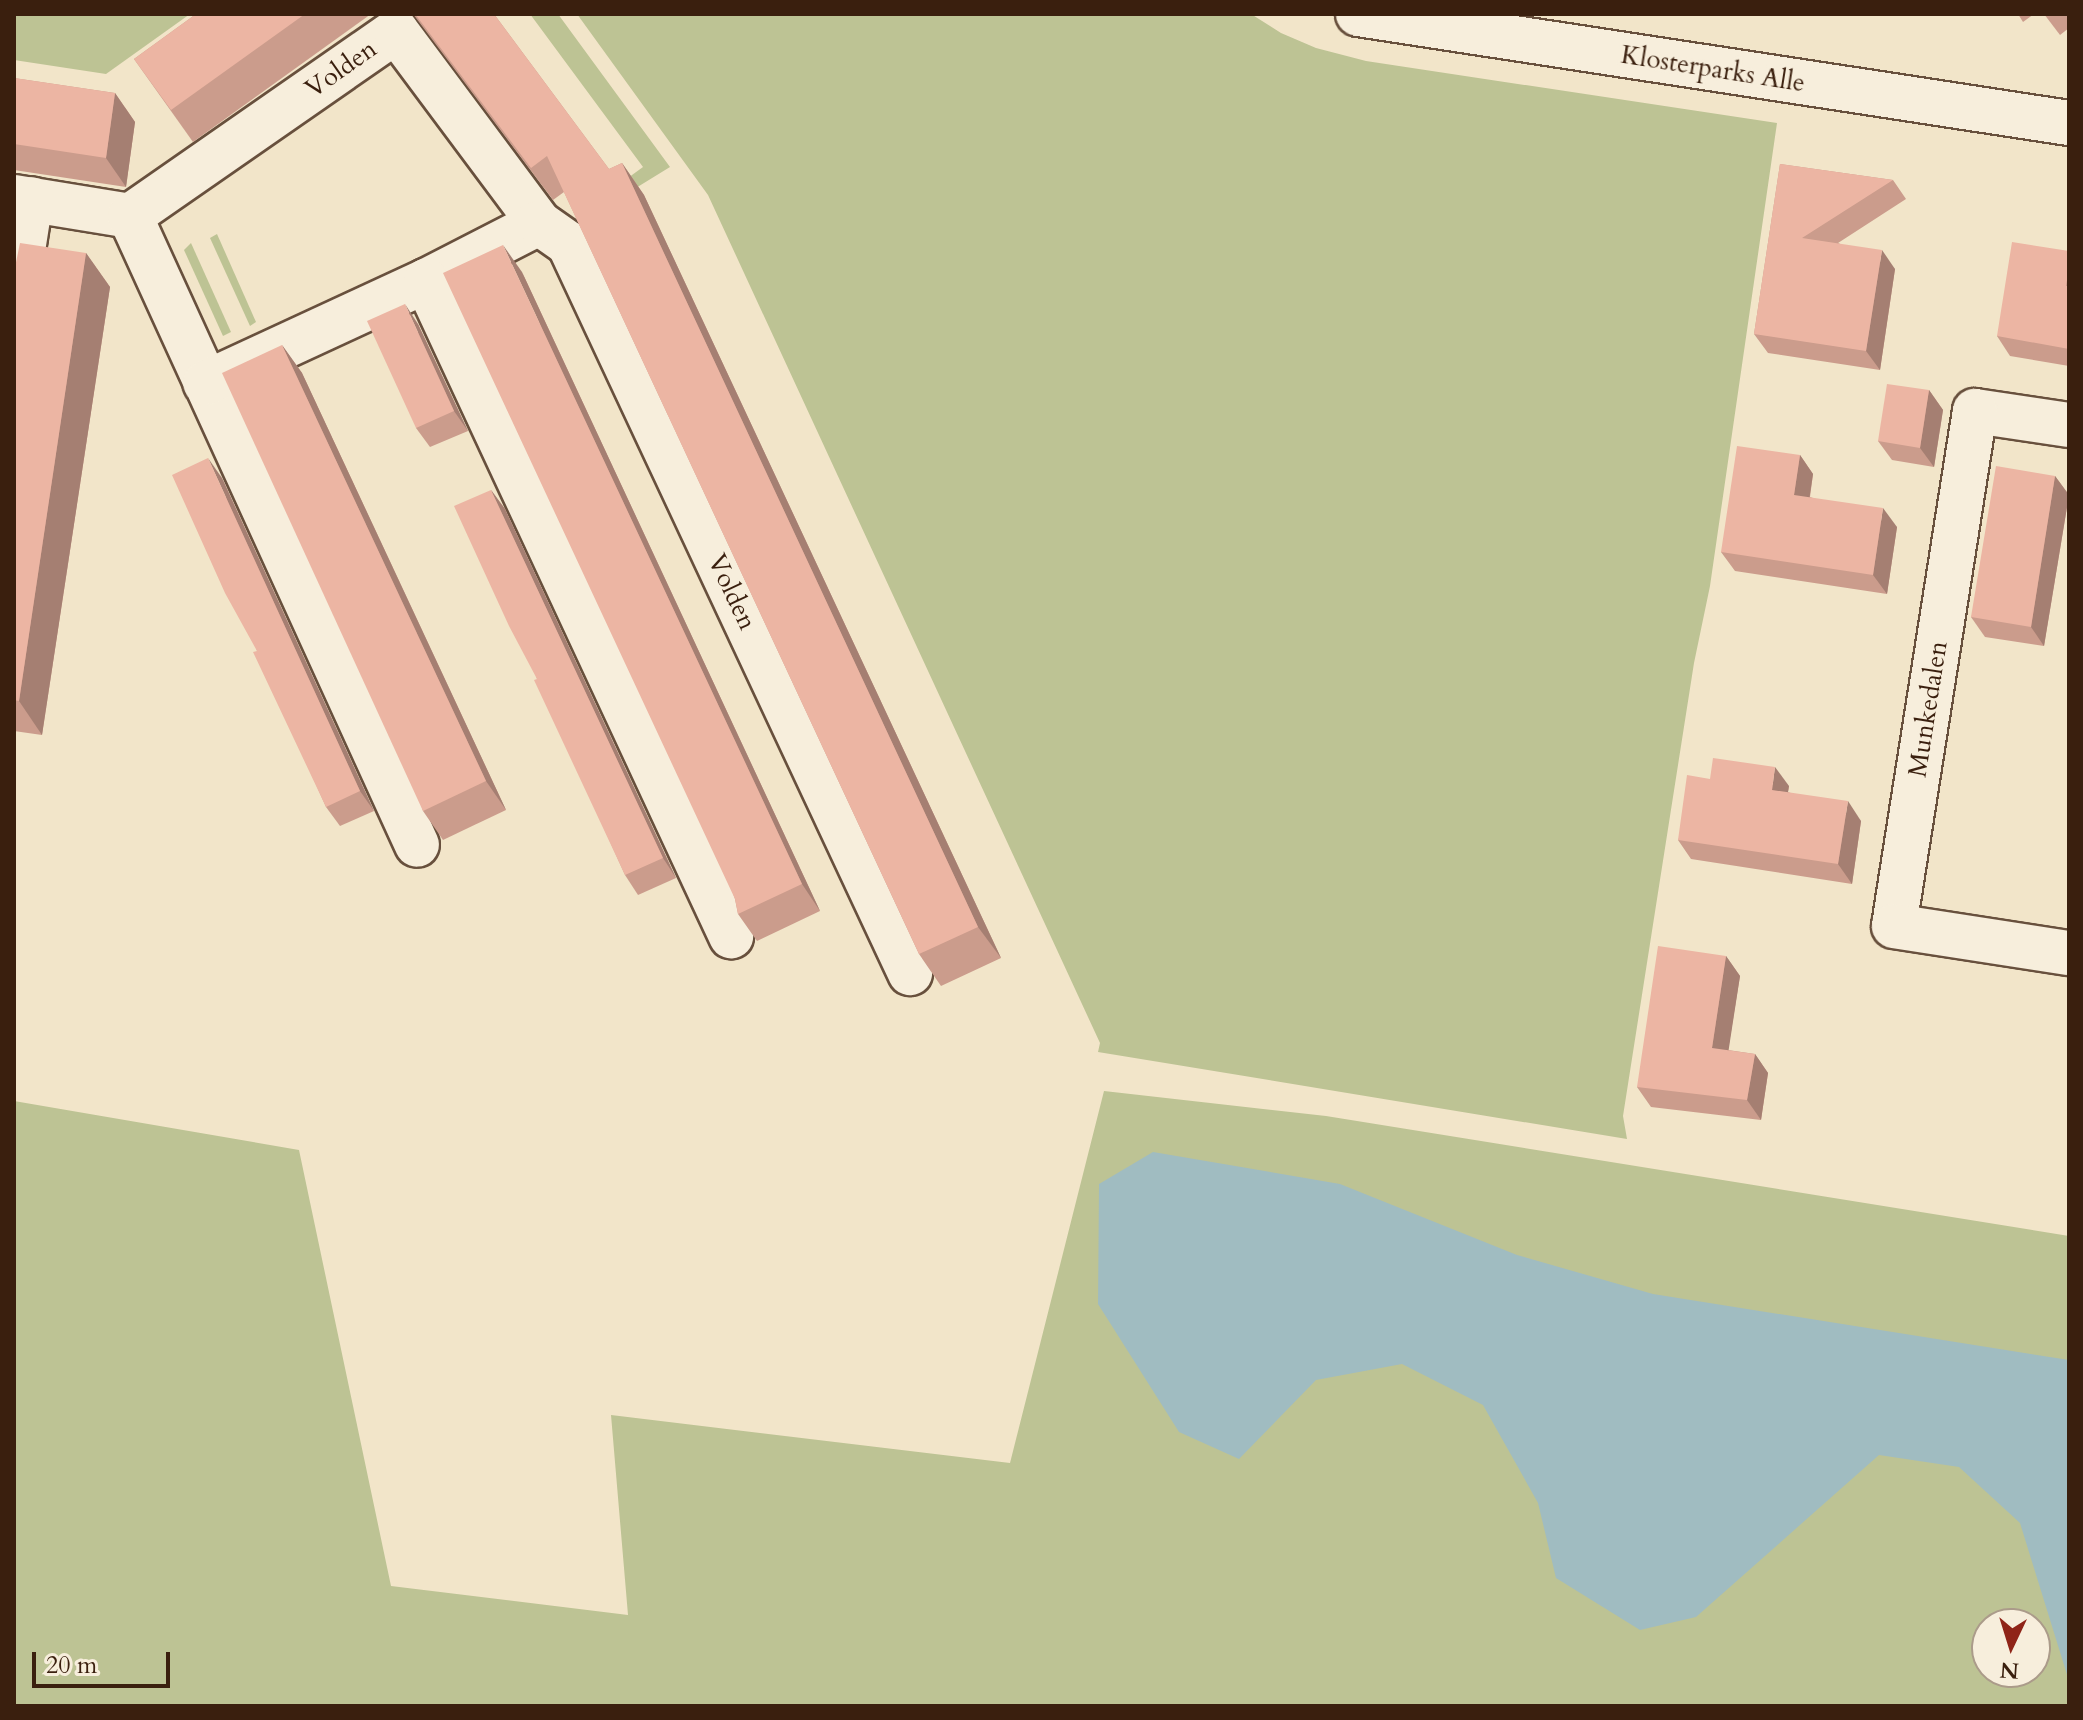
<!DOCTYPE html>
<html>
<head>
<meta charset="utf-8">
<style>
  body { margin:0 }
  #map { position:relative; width:2083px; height:1720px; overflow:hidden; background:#f2e5c9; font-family:Cardo,serif }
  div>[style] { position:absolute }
  .green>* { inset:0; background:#bdc394 }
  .water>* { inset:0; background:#a0bcc1 }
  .roads { filter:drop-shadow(2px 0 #68503d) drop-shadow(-2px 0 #68503d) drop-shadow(0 2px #68503d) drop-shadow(0 -2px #68503d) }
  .minor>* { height:44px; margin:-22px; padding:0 22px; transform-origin:22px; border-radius:22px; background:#f7eedc }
  .wall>* { inset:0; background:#cb9c8c }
  .shaded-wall>* { inset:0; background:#a57f72 }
  .building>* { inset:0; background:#ecb5a3 }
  span { translate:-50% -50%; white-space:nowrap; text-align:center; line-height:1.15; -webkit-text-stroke:6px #f7eedc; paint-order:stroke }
  .street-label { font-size:26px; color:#3a1f0e }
  .frame { position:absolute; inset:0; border:16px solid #3a1f0e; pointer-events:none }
  .north { position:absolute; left:1971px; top:1608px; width:80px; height:80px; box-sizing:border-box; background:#f7eedc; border:2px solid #ab9b8a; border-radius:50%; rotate:184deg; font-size:22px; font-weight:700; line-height:32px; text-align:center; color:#3a1f0e }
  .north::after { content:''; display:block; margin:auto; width:28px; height:36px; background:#8f2418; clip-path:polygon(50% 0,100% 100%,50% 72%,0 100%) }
  .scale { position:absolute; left:32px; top:1652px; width:138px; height:36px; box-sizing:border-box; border:4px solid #3a1f0e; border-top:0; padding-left:10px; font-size:24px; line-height:28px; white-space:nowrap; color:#3a1f0e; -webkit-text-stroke:6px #f7eedc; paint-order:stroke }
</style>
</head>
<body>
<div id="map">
  <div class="green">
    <i style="clip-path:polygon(14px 14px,190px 14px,106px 74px,14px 60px)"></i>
    <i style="clip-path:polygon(530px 14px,558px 14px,670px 167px,631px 191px,621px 183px,643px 167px)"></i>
    <i style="clip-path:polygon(577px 14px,1251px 14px,1281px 33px,1316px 48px,1366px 61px,1777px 123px,1710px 586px,1694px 663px,1623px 1116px,1627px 1139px,1098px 1052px,1100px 1043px,708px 195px)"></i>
    <i style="clip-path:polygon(217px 234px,256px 322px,250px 326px,210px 238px)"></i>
    <i style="clip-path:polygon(191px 243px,231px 332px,223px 336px,184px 250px)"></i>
    <i style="clip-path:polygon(evenodd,1104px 1091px,1326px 1116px,2069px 1236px,2069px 1706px,14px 1706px,14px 1101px,299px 1150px,391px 1586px,628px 1615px,611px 1415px,1010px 1463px,1104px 1091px,1987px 1624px,2035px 1624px,2035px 1672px,1987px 1672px,1987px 1624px)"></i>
  </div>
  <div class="water">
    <i style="clip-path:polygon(1153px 1152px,1340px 1184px,1517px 1255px,1653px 1294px,2069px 1360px,2069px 1681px,2020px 1523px,1959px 1467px,1879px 1455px,1696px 1617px,1640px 1630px,1556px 1578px,1538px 1503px,1483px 1405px,1402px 1364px,1316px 1380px,1239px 1459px,1179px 1432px,1098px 1304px,1099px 1184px)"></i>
  </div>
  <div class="roads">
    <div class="minor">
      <i style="left:1358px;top:14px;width:719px;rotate:8.72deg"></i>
      <i style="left:14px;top:197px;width:118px;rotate:9.3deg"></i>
      <i style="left:130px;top:216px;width:691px;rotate:65.47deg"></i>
      <i style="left:130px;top:216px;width:324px;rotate:-34.8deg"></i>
      <i style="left:396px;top:31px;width:239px;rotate:53.3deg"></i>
      <i style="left:539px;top:223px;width:127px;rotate:152.8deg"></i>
      <i style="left:426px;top:281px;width:243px;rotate:155.2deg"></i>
      <i style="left:539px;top:223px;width:37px;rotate:35deg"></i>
      <i style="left:569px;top:244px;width:805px;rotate:64.93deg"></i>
      <i style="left:426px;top:281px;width:723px;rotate:65.03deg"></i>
      <i style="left:14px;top:308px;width:110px;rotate:-81.1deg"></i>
      <i style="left:2069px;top:425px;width:95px;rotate:-171.5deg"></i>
      <i style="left:1975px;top:411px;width:521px;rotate:98.94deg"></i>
      <i style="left:1894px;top:926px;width:177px;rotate:8.8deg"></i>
    </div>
  </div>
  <div class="wall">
    <i style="clip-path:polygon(196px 14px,371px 14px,193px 142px,134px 59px)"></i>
    <i style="clip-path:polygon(413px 14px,494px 14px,609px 169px,622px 163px,644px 195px,1001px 958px,941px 986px,919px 954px,564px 192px,553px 200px)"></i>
    <i style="clip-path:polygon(2018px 14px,2034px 14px,2023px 22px)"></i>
    <i style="clip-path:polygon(2044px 14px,2069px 14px,2069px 28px,2060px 35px)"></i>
    <i style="clip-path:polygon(14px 78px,115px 93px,135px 122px,126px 187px,14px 170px)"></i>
    <i style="clip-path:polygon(1780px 164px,1893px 180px,1906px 199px,1838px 243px,1895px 269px,1880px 370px,1768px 353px,1754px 334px)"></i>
    <i style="clip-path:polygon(2069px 251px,2069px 366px,2010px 356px,1997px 336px)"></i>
    <i style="clip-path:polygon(86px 253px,110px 287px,42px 735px,14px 731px,14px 272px)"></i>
    <i style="clip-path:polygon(522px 272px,820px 911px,757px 941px,738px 914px,735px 899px)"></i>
    <i style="clip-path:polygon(418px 324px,468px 431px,430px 447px,416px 428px)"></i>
    <i style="clip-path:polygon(282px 345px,302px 373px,506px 810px,443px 840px,423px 811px)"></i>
    <i style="clip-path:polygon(1929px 390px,1943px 410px,1934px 467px,1892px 460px,1878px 441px)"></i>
    <i style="clip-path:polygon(1800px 455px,1813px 474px,1810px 497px,1897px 527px,1887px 594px,1735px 571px,1721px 552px)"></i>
    <i style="clip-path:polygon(2055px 476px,2069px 495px,2044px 646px,1985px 637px,1971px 617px)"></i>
    <i style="clip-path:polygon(222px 478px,374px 811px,340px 826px,326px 807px,257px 651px)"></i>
    <i style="clip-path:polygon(491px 490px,505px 509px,676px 878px,638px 895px,625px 875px,537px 679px)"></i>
    <i style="clip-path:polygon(1710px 779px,1789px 786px,1788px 792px,1861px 821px,1852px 884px,1691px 859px,1678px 840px)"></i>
    <i style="clip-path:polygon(1726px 956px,1740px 976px,1728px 1050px,1755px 1054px,1768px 1073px,1761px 1120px,1651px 1107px,1637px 1087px)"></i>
  </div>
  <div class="shaded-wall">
    <i style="clip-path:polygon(115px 93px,135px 122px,126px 187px,106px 158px)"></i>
    <i style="clip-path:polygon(622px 163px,644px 195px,1001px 958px,978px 927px)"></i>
    <i style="clip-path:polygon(503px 245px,522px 272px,820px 911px,802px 884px)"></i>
    <i style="clip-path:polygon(1882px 250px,1895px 269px,1880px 370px,1866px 351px)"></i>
    <i style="clip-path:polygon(86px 253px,110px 287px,42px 735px,19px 701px)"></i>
    <i style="clip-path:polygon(405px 304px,418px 324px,468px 431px,454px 411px)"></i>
    <i style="clip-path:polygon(282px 345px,302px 373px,506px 810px,486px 781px)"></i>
    <i style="clip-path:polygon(1929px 390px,1943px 410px,1934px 467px,1920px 448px)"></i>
    <i style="clip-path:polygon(1800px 455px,1813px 474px,1807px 514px,1794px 495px)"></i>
    <i style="clip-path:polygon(208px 458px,222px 478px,374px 811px,360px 791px)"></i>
    <i style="clip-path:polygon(2055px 476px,2069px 495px,2044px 646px,2031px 627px)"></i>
    <i style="clip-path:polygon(491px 490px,505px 509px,676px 878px,663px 858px)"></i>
    <i style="clip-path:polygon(1883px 508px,1897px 527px,1887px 594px,1873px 575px)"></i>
    <i style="clip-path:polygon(1775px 767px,1789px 786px,1785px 809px,1772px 790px)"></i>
    <i style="clip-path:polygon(1848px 801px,1861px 821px,1852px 884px,1838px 864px)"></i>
    <i style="clip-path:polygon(1726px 956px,1740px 976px,1726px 1067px,1712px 1048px)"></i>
    <i style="clip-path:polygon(1755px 1054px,1768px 1073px,1761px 1120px,1747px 1100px)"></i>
  </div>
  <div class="building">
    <i style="clip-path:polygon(196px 14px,305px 14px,171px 110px,134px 59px)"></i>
    <i style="clip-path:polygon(415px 14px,494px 14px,609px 169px,622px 163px,978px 927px,919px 954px,547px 156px,531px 168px)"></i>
    <i style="clip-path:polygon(14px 78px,115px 93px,106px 158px,14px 144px)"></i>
    <i style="clip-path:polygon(1780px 164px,1893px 180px,1802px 238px,1882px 250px,1866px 351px,1754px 334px)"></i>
    <i style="clip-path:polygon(2012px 242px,2069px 251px,2069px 268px,2066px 286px,2069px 286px,2069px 349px,1997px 336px)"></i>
    <i style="clip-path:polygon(20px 243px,86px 253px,19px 701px,14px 700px,14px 272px)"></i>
    <i style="clip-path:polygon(503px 245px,802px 884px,738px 914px,735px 899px,443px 273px)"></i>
    <i style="clip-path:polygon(405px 304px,454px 411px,416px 428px,367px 321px)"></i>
    <i style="clip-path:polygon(282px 345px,486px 781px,423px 811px,222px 373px)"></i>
    <i style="clip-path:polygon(1887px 384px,1929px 390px,1920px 448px,1878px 441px)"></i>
    <i style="clip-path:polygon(1737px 446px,1800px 455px,1794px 495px,1883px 508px,1873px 575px,1721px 552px)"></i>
    <i style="clip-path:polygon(208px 458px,360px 791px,326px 807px,253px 652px,257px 651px,225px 593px,172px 475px)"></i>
    <i style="clip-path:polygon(1996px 466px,2055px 476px,2031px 627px,1971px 617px)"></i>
    <i style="clip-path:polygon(491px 490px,663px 858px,625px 875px,534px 680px,537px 679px,509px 626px,454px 506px)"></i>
    <i style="clip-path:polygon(1713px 758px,1775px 767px,1772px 790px,1848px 801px,1838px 864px,1678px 840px,1687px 775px,1710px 779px)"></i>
    <i style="clip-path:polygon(1658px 946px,1726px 956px,1712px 1048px,1755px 1054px,1747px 1100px,1637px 1087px)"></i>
  </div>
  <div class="street-label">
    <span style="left:341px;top:69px;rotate:-35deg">Volden</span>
    <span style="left:1713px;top:69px;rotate:9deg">Klosterparks Alle</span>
    <span style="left:732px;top:592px;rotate:65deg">Volden</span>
    <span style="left:1928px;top:709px;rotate:-81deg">Munkedalen</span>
  </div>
  <div class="frame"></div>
  <div class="north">N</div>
  <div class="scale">20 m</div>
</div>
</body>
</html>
